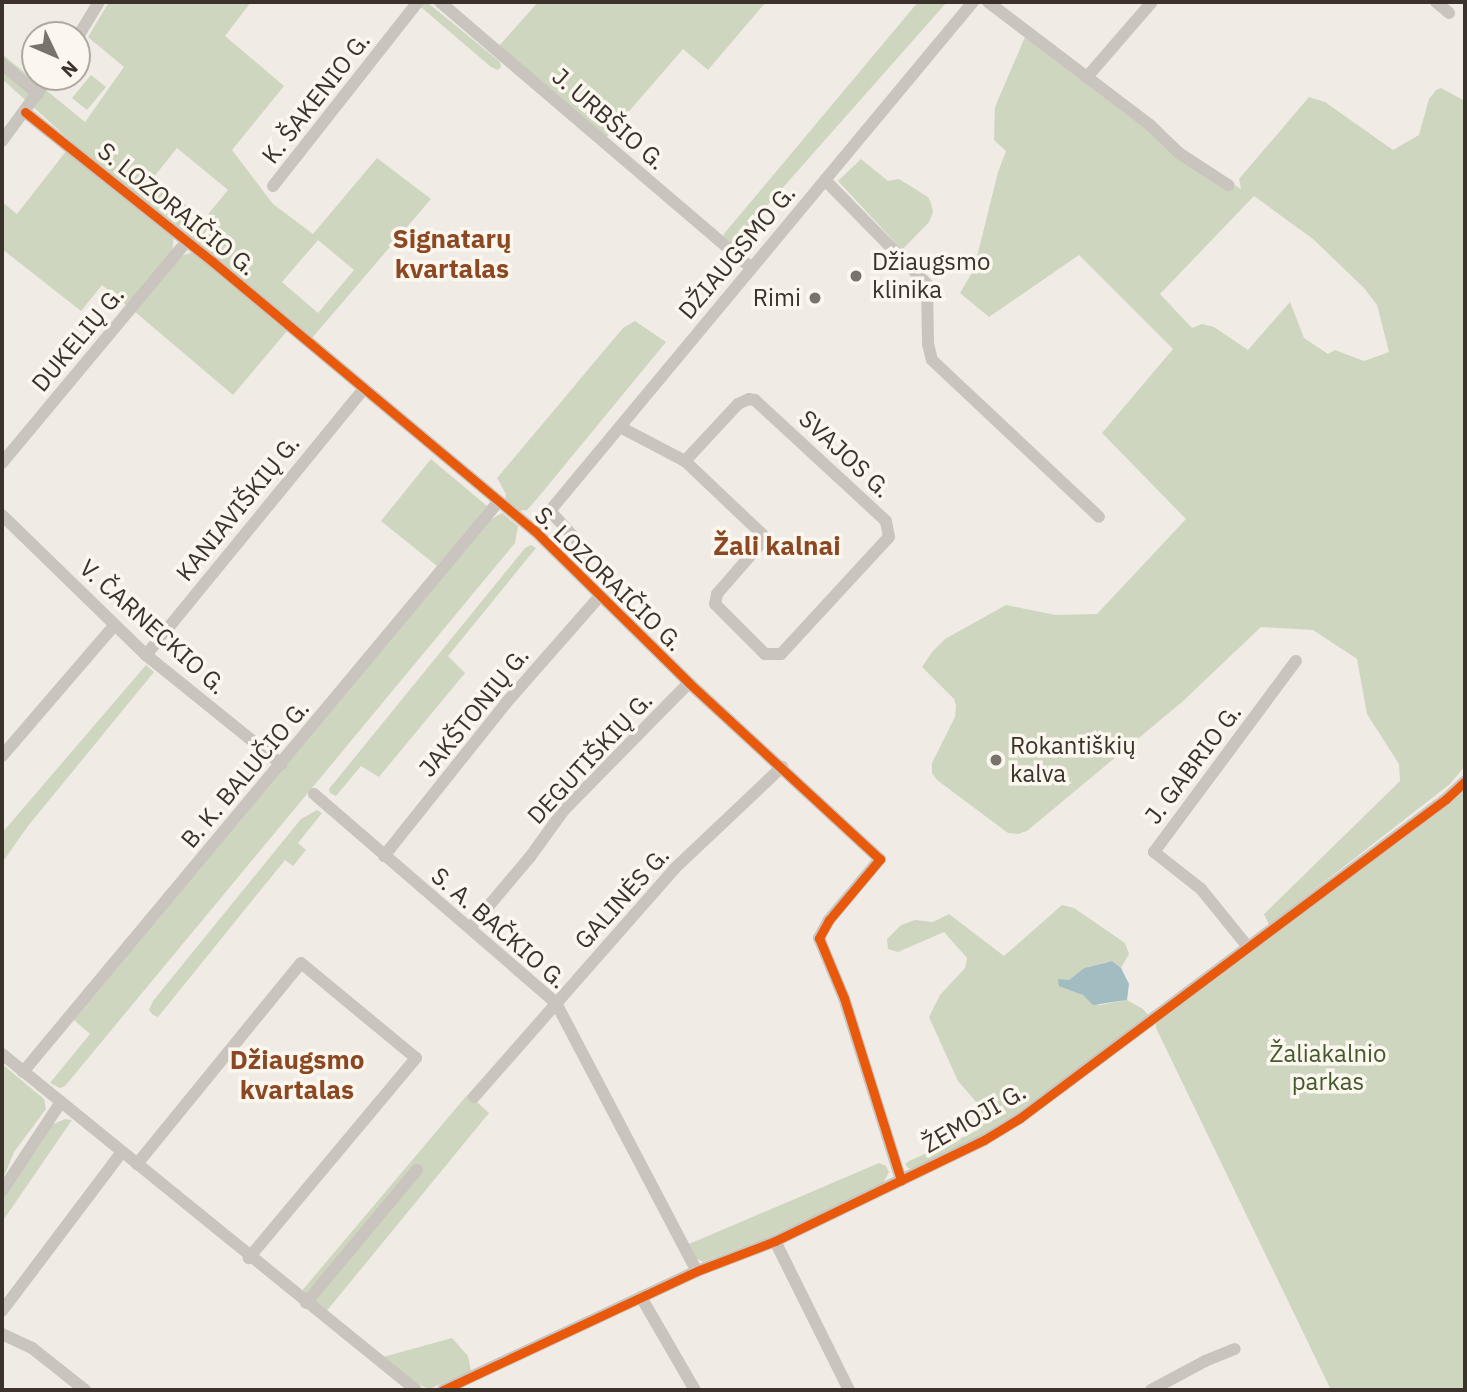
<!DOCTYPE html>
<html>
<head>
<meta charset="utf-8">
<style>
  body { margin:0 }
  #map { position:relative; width:1467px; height:1392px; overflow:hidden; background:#f0ece5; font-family:"IBM Plex Sans",sans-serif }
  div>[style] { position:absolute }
  .green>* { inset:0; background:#ced6bf }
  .water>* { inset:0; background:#a1bdc1 }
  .minor>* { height:12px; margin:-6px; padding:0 6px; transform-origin:6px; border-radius:6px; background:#c9c4be }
  .cycleway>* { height:9px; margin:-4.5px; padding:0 4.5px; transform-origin:4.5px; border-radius:4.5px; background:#e8590c }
  .dots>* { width:19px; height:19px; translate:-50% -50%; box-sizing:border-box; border:4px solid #fbf6ee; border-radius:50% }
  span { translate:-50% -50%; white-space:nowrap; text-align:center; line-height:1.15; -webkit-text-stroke:7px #fbf6ee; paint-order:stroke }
  .street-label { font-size:24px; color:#3b322b }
  .poi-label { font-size:24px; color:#3b322b }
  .left { translate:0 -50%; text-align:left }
  .right { translate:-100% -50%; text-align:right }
  .park-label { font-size:24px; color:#44592e }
  .neighbourhood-label { font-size:26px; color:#8b4823; font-weight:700 }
  .frame { position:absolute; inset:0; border:4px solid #3b322b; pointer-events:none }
  .north { position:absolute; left:21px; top:21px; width:70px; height:70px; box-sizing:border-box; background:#fbf6ee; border:2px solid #aea8a0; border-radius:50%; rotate:134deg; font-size:19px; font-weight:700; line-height:28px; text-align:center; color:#3b322b }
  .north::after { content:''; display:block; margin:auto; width:24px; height:32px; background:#7a736c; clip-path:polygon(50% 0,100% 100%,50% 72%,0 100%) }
</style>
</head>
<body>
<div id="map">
  <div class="green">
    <i style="clip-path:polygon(evenodd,109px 2px,251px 2px,225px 36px,284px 86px,232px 150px,273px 204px,313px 234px,377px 158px,431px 199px,312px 338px,73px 143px,2px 79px,2px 54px,85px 122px,124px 67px,88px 37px,109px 2px,177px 148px,228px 190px,204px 219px,153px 178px,177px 148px,109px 2px,318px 240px,354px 270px,318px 313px,282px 282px,318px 240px)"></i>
    <i style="clip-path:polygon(415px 2px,427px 2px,500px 62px,501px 67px,498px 70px,491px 67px)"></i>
    <i style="clip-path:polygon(538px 2px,766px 2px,708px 70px,683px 49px,606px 138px,499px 46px)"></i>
    <i style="clip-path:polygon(918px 2px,947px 2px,734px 243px,728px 243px,723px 235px)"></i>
    <i style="clip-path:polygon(evenodd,1025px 37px,1160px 140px,1241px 189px,1239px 179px,1309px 97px,1325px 102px,1393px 150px,1419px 135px,1429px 99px,1436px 90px,1441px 88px,1465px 101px,1465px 766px,1450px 784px,1269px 925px,1264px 914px,1400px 781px,1399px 764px,1367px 714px,1357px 659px,1313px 630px,1261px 627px,1182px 702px,1027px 831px,1018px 834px,1008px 833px,937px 780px,932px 773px,932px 763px,955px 717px,956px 705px,954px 699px,922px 667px,932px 652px,945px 639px,1006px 605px,1056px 615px,1097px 614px,1186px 519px,1102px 433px,1173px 349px,1079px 255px,989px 317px,960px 293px,974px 269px,998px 172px,1006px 151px,994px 140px,995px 107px,1025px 37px,1254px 196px,1313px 239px,1364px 288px,1377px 305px,1389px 352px,1364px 361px,1335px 350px,1328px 354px,1304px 338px,1290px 302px,1248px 350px,1214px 327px,1202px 324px,1192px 328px,1160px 294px,1254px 196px)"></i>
    <i style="clip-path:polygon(91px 75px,106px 87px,87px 110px,72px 98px)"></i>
    <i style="clip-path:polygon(67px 150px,174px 236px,172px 252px,127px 306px,102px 285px,81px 311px,2px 249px,2px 202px,17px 214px)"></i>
    <i style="clip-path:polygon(861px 159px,888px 181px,899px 179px,928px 197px,931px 203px,933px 212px,929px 222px,902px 250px,838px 181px)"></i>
    <i style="clip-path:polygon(194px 252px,287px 331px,233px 395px,134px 311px,180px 256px)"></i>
    <i style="clip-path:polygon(635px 321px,666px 342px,536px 500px,527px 510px,518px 511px,505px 500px,506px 494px,497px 478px,623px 328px)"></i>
    <i style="clip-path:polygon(431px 459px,487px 506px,437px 566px,381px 521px)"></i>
    <i style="clip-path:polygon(502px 513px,518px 526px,515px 543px,65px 1086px,60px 1088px,50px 1083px,90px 1034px,74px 1020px,488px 521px)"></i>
    <i style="clip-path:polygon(531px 545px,536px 548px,448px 656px,465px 673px,379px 777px,361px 766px,336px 796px,330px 793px,329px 789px,525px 548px)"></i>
    <i style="clip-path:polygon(146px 665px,154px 672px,28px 826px,2px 863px,2px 833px)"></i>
    <i style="clip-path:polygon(1465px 789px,1465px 1390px,1331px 1390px,1156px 1028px,1156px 1021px)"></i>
    <i style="clip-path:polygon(317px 810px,322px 813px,298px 843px,306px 850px,293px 866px,285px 860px,158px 1017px,153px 1015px,149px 1010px,153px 1001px,301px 819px)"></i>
    <i style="clip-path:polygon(1062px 905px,1074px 908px,1125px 943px,1129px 954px,1121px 968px,1112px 961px,1106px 962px,1084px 968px,1069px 980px,1083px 995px,1100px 1005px,1127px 1000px,1143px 1009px,1149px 1016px,1015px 1114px,973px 1140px,913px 1169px,908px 1168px,905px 1164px,909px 1161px,978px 1130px,981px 1112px,978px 1104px,958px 1081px,929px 1017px,940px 995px,965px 968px,967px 958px,944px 932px,898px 952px,888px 949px,887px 939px,901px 925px,915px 920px,933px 922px,949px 914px,1004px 956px)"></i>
    <i style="clip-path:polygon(2px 1064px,44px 1099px,46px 1109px,14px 1152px,2px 1181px)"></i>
    <i style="clip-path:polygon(468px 1094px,489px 1113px,325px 1313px,300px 1293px)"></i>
    <i style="clip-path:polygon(65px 1119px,72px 1120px,2px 1222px,2px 1200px,51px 1125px)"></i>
    <i style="clip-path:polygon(879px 1163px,886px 1166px,889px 1172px,883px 1183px,771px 1236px,703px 1262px,696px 1258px,689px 1244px)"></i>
    <i style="clip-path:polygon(452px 1338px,468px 1356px,471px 1371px,429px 1389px,415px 1383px,383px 1357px)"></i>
  </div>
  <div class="water">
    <i style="clip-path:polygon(1112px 961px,1121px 968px,1129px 984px,1127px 1000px,1093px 1005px,1083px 995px,1059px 986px,1058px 979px,1069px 980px,1084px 968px)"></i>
  </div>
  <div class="minor">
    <i style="left:440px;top:2px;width:409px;rotate:40.5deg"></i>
    <i style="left:988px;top:2px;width:203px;rotate:37.2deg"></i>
    <i style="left:1150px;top:125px;width:40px;rotate:44deg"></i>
    <i style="left:1179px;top:153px;width:59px;rotate:33.1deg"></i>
    <i style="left:1436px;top:2px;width:17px;rotate:40deg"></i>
    <i style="left:77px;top:38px;width:42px;rotate:-58.6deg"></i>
    <i style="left:2px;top:64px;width:47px;rotate:39.8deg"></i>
    <i style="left:1087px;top:77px;width:99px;rotate:-49.1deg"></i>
    <i style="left:25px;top:112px;width:241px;rotate:38.6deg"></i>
    <i style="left:213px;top:262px;width:418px;rotate:39.9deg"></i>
    <i style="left:534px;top:530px;width:218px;rotate:44.6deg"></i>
    <i style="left:689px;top:683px;width:260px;rotate:42.7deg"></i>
    <i style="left:880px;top:859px;width:80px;rotate:129.9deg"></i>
    <i style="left:829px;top:920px;width:21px;rotate:119deg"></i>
    <i style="left:819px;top:938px;width:65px;rotate:67.4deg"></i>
    <i style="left:844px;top:998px;width:191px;rotate:72.6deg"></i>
    <i style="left:2px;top:141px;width:79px;rotate:-53.7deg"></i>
    <i style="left:825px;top:180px;width:146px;rotate:45.6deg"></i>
    <i style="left:927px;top:284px;width:60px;rotate:89deg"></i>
    <i style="left:928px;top:344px;width:16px;rotate:76deg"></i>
    <i style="left:932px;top:360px;width:229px;rotate:43.2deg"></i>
    <i style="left:273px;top:186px;width:234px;rotate:-51.8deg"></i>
    <i style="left:620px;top:427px;width:73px;rotate:27.6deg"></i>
    <i style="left:685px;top:461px;width:106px;rotate:43.5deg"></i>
    <i style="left:762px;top:534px;width:7px;rotate:82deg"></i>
    <i style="left:763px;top:541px;width:70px;rotate:131deg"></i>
    <i style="left:717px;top:594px;width:10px;rotate:101deg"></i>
    <i style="left:715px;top:604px;width:71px;rotate:45deg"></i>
    <i style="left:765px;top:654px;width:16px"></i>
    <i style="left:781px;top:654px;width:159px;rotate:-47.3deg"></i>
    <i style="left:889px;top:537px;width:16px;rotate:-101deg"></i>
    <i style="left:886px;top:521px;width:178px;rotate:-137.3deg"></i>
    <i style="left:755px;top:400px;width:6px;rotate:-171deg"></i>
    <i style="left:749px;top:399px;width:12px;rotate:156deg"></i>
    <i style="left:738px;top:404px;width:78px;rotate:132.9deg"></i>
    <i style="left:2px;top:463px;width:289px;rotate:-50.2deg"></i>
    <i style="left:550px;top:511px;width:47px;rotate:47.6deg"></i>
    <i style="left:582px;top:546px;width:8px;rotate:97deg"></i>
    <i style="left:581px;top:554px;width:16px;rotate:133deg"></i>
    <i style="left:2px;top:515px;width:201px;rotate:44.2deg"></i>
    <i style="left:146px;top:655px;width:174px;rotate:38.9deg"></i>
    <i style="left:534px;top:530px;width:687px;rotate:-50.26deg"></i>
    <i style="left:146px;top:655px;width:344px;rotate:-50.7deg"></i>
    <i style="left:2px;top:756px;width:172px;rotate:-49.3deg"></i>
    <i style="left:314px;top:794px;width:320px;rotate:40.8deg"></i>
    <i style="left:556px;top:1003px;width:303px;rotate:62.3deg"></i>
    <i style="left:384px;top:856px;width:196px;rotate:-51.4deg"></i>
    <i style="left:506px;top:703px;width:141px;rotate:-48.7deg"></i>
    <i style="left:470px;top:928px;width:93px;rotate:-49.8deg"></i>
    <i style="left:530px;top:857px;width:58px;rotate:-54.1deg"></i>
    <i style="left:564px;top:810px;width:178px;rotate:-45.5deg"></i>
    <i style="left:1248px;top:947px;width:75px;rotate:-129deg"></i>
    <i style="left:1201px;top:889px;width:60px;rotate:-141.8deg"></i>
    <i style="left:1154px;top:852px;width:238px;rotate:-53.4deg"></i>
    <i style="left:2px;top:1054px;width:533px;rotate:39.06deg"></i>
    <i style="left:23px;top:1072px;width:742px;rotate:-50.19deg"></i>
    <i style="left:474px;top:1097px;width:303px;rotate:-48.7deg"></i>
    <i style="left:674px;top:869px;width:149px;rotate:-43.4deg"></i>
    <i style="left:137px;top:1164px;width:259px;rotate:-50.8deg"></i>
    <i style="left:301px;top:963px;width:149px;rotate:39.6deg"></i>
    <i style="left:416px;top:1058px;width:261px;rotate:129.9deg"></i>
    <i style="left:2px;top:1191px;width:107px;rotate:-56.5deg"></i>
    <i style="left:775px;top:1241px;width:166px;rotate:63.6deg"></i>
    <i style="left:641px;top:1297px;width:108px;rotate:59.9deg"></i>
    <i style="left:306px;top:1303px;width:173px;rotate:-50.2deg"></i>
    <i style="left:2px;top:1311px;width:199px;rotate:-53deg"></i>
    <i style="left:2px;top:1334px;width:33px;rotate:25deg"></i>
    <i style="left:32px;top:1348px;width:68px;rotate:38.4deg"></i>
    <i style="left:443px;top:1390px;width:280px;rotate:-25.1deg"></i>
    <i style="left:697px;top:1271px;width:84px;rotate:-21deg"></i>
    <i style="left:775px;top:1241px;width:232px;rotate:-25.8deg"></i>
    <i style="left:984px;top:1140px;width:42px;rotate:-31.4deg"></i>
    <i style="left:1020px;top:1118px;width:532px;rotate:-36.83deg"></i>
    <i style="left:1446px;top:799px;width:26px;rotate:-43deg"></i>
    <i style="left:1151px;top:1390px;width:61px;rotate:-28.2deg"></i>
    <i style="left:1205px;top:1361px;width:32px;rotate:-22deg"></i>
  </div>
  <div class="cycleway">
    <i style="left:25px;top:112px;width:241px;rotate:38.6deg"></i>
    <i style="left:213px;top:262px;width:418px;rotate:39.9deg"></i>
    <i style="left:534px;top:530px;width:218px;rotate:44.6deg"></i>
    <i style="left:689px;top:683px;width:260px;rotate:42.7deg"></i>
    <i style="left:880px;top:859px;width:80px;rotate:129.9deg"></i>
    <i style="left:829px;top:920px;width:21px;rotate:119deg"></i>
    <i style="left:819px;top:938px;width:65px;rotate:67.4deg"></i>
    <i style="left:844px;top:998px;width:191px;rotate:72.6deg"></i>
    <i style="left:443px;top:1390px;width:280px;rotate:-25.1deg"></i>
    <i style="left:697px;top:1271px;width:84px;rotate:-21deg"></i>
    <i style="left:775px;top:1241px;width:232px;rotate:-25.8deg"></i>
    <i style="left:984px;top:1140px;width:42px;rotate:-31.4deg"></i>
    <i style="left:1020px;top:1118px;width:532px;rotate:-36.83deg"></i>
    <i style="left:1446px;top:799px;width:26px;rotate:-43deg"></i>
  </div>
  <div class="dots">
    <i style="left:856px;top:276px;background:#7a736c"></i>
    <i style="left:815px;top:298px;background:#7a736c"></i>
    <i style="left:996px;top:760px;background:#7a736c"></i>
  </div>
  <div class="street-label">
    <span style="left:316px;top:98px;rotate:-52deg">K. ŠAKENIO G.</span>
    <span style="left:609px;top:119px;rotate:41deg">J. URBŠIO G.</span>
    <span style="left:177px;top:209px;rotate:39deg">S. LOZORAIČIO G.</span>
    <span style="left:737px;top:252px;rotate:-50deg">DŽIAUGSMO G.</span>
    <span style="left:78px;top:339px;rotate:-50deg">DUKELIŲ G.</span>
    <span style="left:845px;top:454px;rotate:43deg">SVAJOS G.</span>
    <span style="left:238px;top:508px;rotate:-51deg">KANIAVIŠKIŲ G.</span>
    <span style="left:609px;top:579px;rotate:44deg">S. LOZORAIČIO G.</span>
    <span style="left:153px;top:627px;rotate:42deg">V. ČARNECKIO G.</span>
    <span style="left:474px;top:712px;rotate:-51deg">JAKŠTONIŲ G.</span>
    <span style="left:590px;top:758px;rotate:-47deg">DEGUTIŠKIŲ G.</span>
    <span style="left:1193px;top:764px;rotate:-53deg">J. GABRIO G.</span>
    <span style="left:245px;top:774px;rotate:-50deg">B. K. BALUČIO G.</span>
    <span style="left:622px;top:898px;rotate:-48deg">GALINĖS G.</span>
    <span style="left:499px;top:928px;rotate:41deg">S. A. BAČKIO G.</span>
    <span style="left:974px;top:1118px;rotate:-30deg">ŽEMOJI G.</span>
  </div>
  <div class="poi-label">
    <span class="left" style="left:872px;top:276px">Džiaugsmo<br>klinika</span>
    <span class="right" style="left:801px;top:298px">Rimi</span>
    <span class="left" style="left:1010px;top:760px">Rokantiškių<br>kalva</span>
  </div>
  <div class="park-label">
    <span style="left:1328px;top:1068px">Žaliakalnio<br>parkas</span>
  </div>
  <div class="neighbourhood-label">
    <span style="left:452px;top:254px">Signatarų<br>kvartalas</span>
    <span style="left:777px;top:546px">Žali kalnai</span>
    <span style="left:297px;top:1075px">Džiaugsmo<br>kvartalas</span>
  </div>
  <div class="frame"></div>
  <div class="north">N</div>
</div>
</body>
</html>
